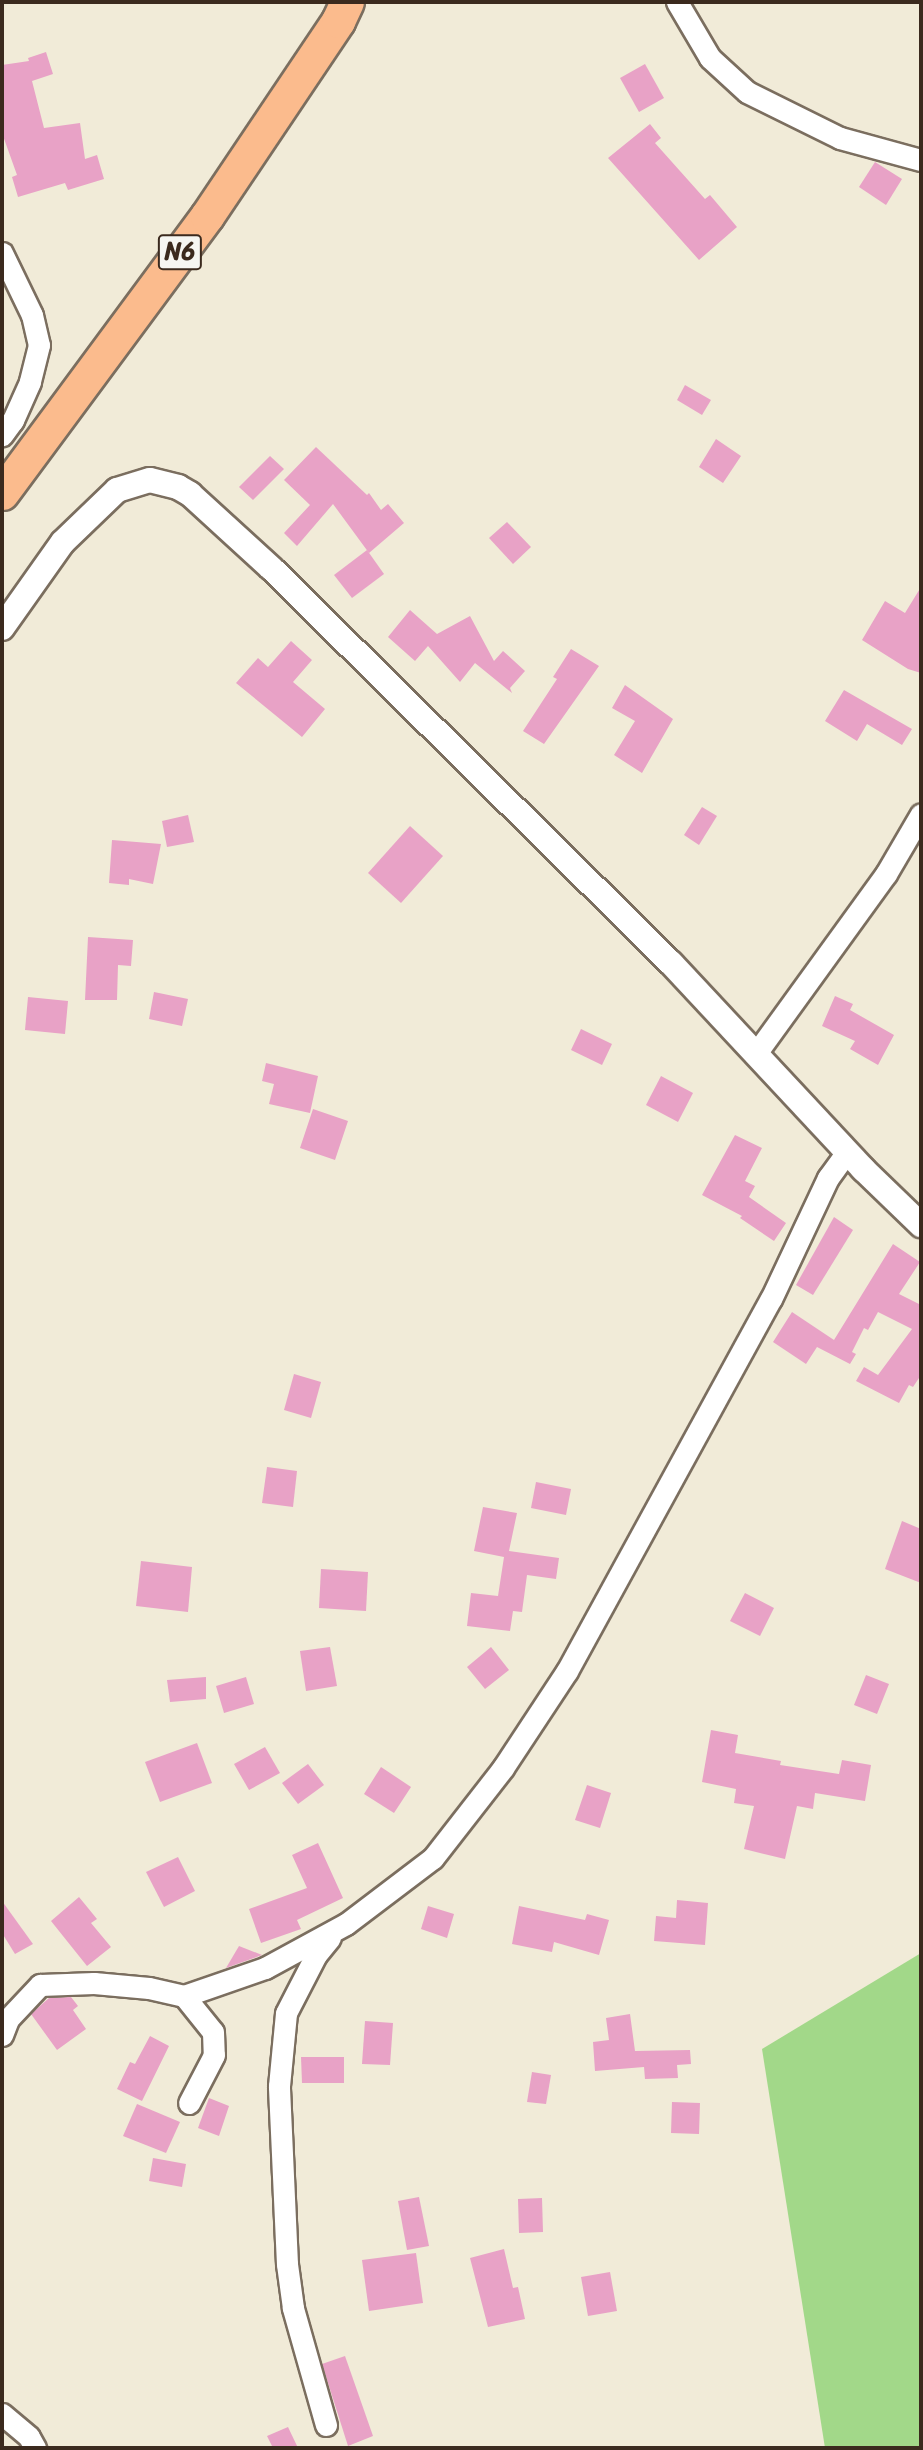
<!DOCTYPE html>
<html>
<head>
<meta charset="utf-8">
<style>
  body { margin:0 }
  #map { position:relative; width:923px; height:2450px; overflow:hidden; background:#f1ebd8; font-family:Sriracha,sans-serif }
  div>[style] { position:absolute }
  .green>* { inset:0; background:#a2d889 }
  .building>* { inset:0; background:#e8a2c6 }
  .roads { filter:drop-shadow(2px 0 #7b6e5f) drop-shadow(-2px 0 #7b6e5f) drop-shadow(0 2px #7b6e5f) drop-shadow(0 -2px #7b6e5f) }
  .minor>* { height:21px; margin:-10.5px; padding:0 10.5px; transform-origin:10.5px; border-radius:10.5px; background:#fff }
  .tertiary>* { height:24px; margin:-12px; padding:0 12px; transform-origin:12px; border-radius:12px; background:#fff }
  .trunk>* { height:33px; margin:-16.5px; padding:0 16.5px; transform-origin:16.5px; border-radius:16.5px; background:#fbbb8d }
  span { translate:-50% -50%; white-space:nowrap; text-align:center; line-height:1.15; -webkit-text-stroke:6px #f6f6f2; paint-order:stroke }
  .shield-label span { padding:2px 5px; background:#f6f6f2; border:2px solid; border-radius:5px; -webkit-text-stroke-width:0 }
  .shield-label { font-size:24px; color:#3b2a1e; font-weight:700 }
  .frame { position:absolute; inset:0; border:4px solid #3b2a1e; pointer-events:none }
</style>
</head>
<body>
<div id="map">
  <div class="green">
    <i style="clip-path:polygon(921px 1953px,921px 2448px,825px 2448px,762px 2049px)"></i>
  </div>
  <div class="building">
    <i style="clip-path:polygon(46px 52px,53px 74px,32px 81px,44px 128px,80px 123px,85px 159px,97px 155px,104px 179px,68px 190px,65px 183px,18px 197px,12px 177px,17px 175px,2px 133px,2px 65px,29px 61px,28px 58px)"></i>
    <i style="clip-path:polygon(645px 64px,664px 98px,639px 112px,620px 78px)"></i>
    <i style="clip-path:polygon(650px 124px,661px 138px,655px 143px,705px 199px,710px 195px,737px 227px,699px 260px,608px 158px)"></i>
    <i style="clip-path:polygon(875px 162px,902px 179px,886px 205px,859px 187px)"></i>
    <i style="clip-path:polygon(685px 385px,711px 400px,702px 415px,677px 400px)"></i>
    <i style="clip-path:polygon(716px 439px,741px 456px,723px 483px,699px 467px)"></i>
    <i style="clip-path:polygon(316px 447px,367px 495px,369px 493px,381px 510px,388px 504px,404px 523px,369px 553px,333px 504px,297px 546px,284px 533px,310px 505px,284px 480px)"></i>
    <i style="clip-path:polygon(270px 456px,284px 469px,253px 500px,239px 487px)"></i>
    <i style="clip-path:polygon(507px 522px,531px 547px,513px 564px,489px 538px)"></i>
    <i style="clip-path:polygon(367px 550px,384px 574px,352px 598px,334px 575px)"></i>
    <i style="clip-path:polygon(921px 587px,921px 673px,908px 669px,862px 640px,885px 601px,905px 613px)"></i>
    <i style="clip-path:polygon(410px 610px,437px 634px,470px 616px,494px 661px,503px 651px,525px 671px,510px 688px,512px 693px,475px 663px,460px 682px,428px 646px,415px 661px,388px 637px)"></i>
    <i style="clip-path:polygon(291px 641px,312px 660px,293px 682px,325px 709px,302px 737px,236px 683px,258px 658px,268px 667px)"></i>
    <i style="clip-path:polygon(571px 649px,599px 666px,544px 744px,523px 731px,557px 679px,553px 677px)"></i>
    <i style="clip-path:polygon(625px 685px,673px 719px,642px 773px,614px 755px,635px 721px,612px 708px)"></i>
    <i style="clip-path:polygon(844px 690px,912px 729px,902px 745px,867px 724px,857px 741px,825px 721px)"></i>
    <i style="clip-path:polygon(702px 807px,717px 816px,699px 845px,684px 835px)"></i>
    <i style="clip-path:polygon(188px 815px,194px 842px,167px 847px,162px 821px)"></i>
    <i style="clip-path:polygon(410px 826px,443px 856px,401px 903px,368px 873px)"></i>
    <i style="clip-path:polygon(112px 840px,161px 844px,153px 884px,129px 879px,129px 885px,109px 883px)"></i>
    <i style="clip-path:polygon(88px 937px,133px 940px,131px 966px,118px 965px,117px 1000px,85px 1000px)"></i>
    <i style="clip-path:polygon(154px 992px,188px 999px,182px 1026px,149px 1019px)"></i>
    <i style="clip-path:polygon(835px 996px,853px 1004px,850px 1010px,894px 1035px,878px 1065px,850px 1049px,855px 1041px,822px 1026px)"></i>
    <i style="clip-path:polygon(28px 997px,68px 1001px,65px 1034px,25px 1030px)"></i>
    <i style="clip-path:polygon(581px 1029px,612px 1044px,602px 1065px,571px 1050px)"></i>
    <i style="clip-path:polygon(266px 1063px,318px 1076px,310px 1113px,269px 1104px,274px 1084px,262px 1081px)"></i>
    <i style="clip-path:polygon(661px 1076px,693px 1093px,678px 1122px,646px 1105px)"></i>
    <i style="clip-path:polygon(313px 1109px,348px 1121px,335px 1160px,300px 1148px)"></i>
    <i style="clip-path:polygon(735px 1135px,762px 1148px,745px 1181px,755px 1186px,749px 1197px,786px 1223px,774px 1241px,740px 1218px,742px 1216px,702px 1195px)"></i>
    <i style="clip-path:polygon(834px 1217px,853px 1230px,813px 1295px,796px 1285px)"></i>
    <i style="clip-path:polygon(893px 1244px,920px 1262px,899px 1294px,921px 1305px,921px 1375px,913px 1387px,909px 1385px,899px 1403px,856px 1381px,864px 1367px,878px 1375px,912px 1329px,878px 1312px,868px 1330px,864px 1328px,852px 1352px,856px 1354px,850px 1364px,817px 1347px,806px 1364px,773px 1342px,792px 1312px,834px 1340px)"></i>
    <i style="clip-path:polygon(294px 1374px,321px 1382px,311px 1418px,284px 1410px)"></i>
    <i style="clip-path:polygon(267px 1467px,297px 1471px,293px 1507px,262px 1503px)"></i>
    <i style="clip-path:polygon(536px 1482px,571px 1489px,566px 1515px,531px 1508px)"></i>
    <i style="clip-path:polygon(483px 1507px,517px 1513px,509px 1551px,559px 1558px,556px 1579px,527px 1575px,522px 1612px,513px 1611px,510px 1631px,467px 1626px,471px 1593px,498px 1596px,504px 1557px,474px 1551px)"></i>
    <i style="clip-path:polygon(902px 1521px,921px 1529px,921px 1583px,885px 1569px)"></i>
    <i style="clip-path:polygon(141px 1561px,192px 1567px,188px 1612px,136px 1606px)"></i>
    <i style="clip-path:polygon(321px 1569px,368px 1572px,366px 1611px,319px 1608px)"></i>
    <i style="clip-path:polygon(745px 1593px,774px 1608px,760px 1636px,730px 1621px)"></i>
    <i style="clip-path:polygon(330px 1647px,337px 1686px,306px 1691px,300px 1651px)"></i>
    <i style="clip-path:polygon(491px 1647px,509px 1670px,485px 1689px,467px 1667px)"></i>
    <i style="clip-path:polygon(866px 1675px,889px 1684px,877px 1714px,854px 1705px)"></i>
    <i style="clip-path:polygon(206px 1677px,206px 1699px,170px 1702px,167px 1680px)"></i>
    <i style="clip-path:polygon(246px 1677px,254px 1704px,224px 1713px,216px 1686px)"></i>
    <i style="clip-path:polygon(711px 1730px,738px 1735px,735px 1753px,781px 1761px,780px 1765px,839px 1774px,842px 1760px,871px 1765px,865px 1801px,815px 1793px,813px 1809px,797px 1806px,785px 1859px,744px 1849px,754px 1806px,734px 1803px,736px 1789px,702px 1782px)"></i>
    <i style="clip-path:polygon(197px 1743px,212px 1783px,160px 1802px,145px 1762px)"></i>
    <i style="clip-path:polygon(265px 1747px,280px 1773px,249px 1790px,234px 1764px)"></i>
    <i style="clip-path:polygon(308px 1764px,324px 1785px,298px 1804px,282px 1783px)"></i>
    <i style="clip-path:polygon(381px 1767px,411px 1787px,394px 1813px,364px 1794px)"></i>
    <i style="clip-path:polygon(587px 1785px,611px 1793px,600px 1828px,575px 1820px)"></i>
    <i style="clip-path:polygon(318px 1843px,343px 1898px,297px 1920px,301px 1929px,261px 1943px,249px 1909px,307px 1888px,292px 1855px)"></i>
    <i style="clip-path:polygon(178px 1857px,195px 1891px,164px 1907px,146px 1872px)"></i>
    <i style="clip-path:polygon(79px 1897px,97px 1919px,91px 1923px,111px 1947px,87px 1966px,51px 1921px)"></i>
    <i style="clip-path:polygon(677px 1900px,708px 1903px,705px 1945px,654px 1941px,656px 1916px,676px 1918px)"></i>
    <i style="clip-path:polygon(2px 1901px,33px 1944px,15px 1954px,2px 1933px)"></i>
    <i style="clip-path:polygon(428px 1906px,454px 1914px,447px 1938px,421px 1929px)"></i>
    <i style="clip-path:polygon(519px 1906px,585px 1920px,587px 1914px,609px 1920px,599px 1955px,554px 1942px,552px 1952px,512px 1944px)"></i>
    <i style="clip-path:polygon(239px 1946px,262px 1955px,226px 1968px)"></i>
    <i style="clip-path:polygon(71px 1997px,78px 2006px,73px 2010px,86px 2029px,57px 2050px,31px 2014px,49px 1998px)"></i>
    <i style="clip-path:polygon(630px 2014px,635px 2051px,690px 2050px,691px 2064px,677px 2065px,678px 2078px,645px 2079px,644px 2067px,595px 2071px,593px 2042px,609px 2040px,606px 2018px)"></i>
    <i style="clip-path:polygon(365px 2021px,393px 2023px,390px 2065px,362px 2064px)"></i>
    <i style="clip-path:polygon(150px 2036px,169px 2046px,142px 2101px,117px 2089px,130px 2062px,135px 2064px)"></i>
    <i style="clip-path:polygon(301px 2057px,344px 2057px,344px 2083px,302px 2083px)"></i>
    <i style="clip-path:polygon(532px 2072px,551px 2075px,546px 2104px,527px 2102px)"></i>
    <i style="clip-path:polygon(209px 2098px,229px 2106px,219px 2136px,198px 2128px)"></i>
    <i style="clip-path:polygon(672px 2102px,700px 2103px,699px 2134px,671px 2133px)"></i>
    <i style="clip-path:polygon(137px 2104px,180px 2122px,166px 2153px,123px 2136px)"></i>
    <i style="clip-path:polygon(153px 2158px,186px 2164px,182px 2187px,149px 2181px)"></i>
    <i style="clip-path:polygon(419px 2197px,429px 2246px,407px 2250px,398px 2201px)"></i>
    <i style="clip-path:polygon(542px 2198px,543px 2232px,519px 2233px,518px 2199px)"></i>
    <i style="clip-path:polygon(504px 2249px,513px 2288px,518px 2287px,525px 2319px,488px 2327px,470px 2258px)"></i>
    <i style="clip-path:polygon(416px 2253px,423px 2303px,369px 2311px,362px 2260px)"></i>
    <i style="clip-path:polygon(610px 2272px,617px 2311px,588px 2316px,581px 2277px)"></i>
    <i style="clip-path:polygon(345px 2356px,373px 2436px,348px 2446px,322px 2364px)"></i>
    <i style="clip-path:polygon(288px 2427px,298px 2448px,273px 2448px,267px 2436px)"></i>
  </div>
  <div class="roads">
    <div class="minor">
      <i style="left:677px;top:2px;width:65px;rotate:59.5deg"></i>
      <i style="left:710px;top:58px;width:50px;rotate:42.6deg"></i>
      <i style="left:747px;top:92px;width:104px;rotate:26.3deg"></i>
      <i style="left:840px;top:138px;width:84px;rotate:15.2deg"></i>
      <i style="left:2px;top:253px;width:69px;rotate:64.2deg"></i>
      <i style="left:32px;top:315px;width:31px;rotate:77deg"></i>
      <i style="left:39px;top:345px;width:38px;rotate:104deg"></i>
      <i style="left:30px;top:382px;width:42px;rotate:114.1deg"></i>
      <i style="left:13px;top:420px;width:19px;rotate:126deg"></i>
      <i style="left:757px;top:1052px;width:220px;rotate:-54.1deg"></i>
      <i style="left:886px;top:874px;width:69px;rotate:-59.7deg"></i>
      <i style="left:184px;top:1996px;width:46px;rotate:51.1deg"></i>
      <i style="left:213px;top:2032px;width:23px;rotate:88deg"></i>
      <i style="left:214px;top:2055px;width:54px;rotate:117.5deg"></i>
      <i style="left:2px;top:2035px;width:17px;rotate:-69deg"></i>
      <i style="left:8px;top:2019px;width:47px;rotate:-46.7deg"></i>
      <i style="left:40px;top:1985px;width:54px;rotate:-2.1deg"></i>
      <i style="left:94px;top:1983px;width:55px;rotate:5.2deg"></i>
      <i style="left:149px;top:1988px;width:36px;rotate:13deg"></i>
      <i style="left:184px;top:1996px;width:86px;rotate:-19.1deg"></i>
      <i style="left:265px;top:1968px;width:92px;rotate:-28.5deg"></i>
      <i style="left:346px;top:1924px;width:109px;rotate:-37.2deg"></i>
      <i style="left:433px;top:1858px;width:114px;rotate:-52.1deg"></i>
      <i style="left:503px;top:1768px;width:116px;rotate:-56.6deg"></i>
      <i style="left:567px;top:1671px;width:424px;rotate:-61.3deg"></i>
      <i style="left:771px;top:1299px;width:134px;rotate:-64.8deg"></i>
      <i style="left:828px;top:1178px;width:32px;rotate:-54deg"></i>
      <i style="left:2px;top:2414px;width:35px;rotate:40deg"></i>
      <i style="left:29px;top:2437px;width:13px;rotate:61deg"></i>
      <i style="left:326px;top:2425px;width:122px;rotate:-105.8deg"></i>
      <i style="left:293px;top:2308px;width:44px;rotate:-97.8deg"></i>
      <i style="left:287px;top:2264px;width:178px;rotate:-92.6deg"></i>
      <i style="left:279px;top:2086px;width:73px;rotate:-84.5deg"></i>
      <i style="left:286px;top:2013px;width:65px;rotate:-62.7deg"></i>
      <i style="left:316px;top:1955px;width:22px;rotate:-51deg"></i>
    </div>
    <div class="tertiary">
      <i style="left:2px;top:628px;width:105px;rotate:-54.7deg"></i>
      <i style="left:63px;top:542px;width:75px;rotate:-43.9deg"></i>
      <i style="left:117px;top:490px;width:34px;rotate:-17deg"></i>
      <i style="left:150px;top:480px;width:29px;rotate:14deg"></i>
      <i style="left:178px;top:487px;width:14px;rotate:30deg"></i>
      <i style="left:190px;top:494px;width:111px;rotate:42.4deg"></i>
      <i style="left:272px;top:569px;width:561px;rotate:44.64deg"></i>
      <i style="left:671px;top:963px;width:282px;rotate:47deg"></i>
      <i style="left:863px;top:1169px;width:81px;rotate:44deg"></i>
    </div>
    <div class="trunk">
      <i style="left:2px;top:493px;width:345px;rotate:-53.5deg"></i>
      <i style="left:207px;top:216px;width:235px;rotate:-56.1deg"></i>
      <i style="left:338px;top:21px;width:21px;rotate:-65deg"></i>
    </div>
  </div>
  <div class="shield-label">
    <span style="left:180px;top:252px">N6</span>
  </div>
  <div class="frame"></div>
</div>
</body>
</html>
